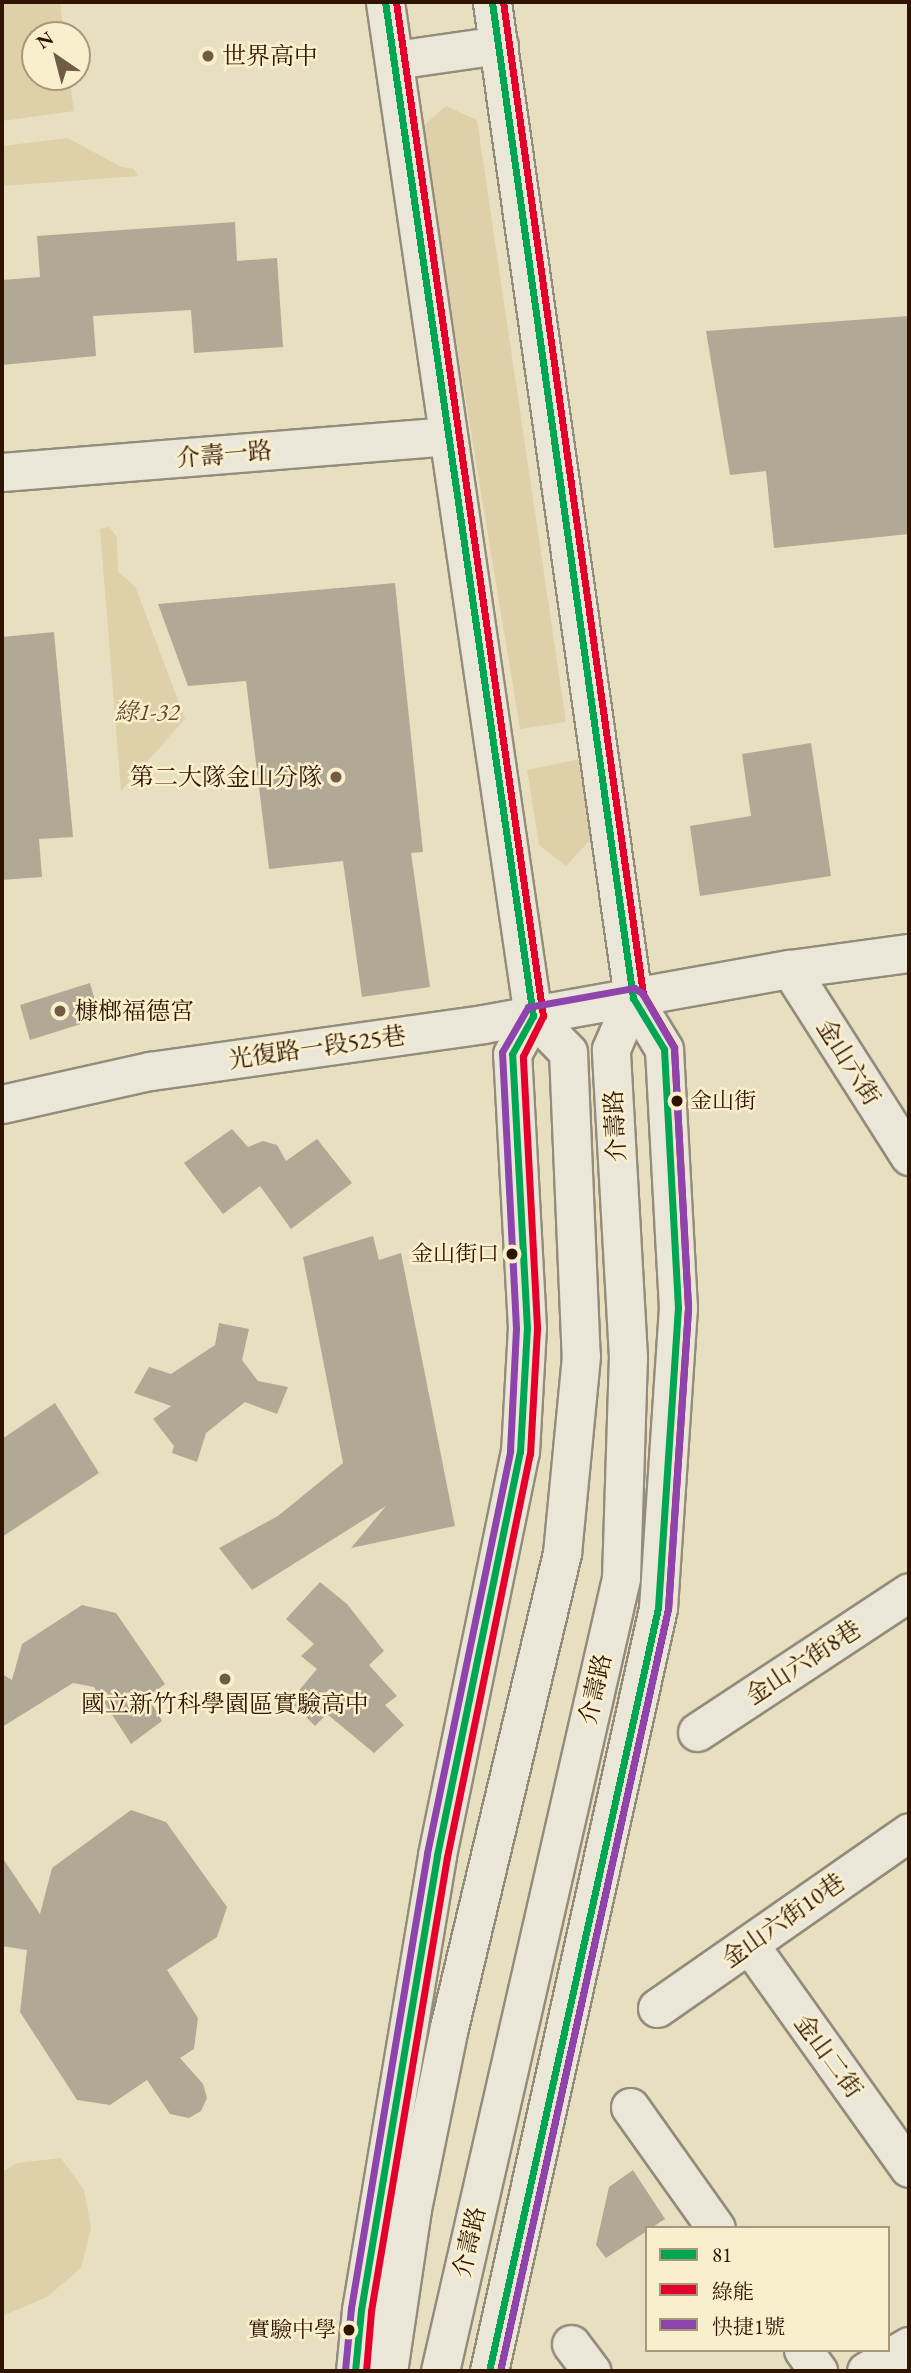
<!DOCTYPE html>
<html>
<head>
<meta charset="utf-8">
<style>
  body { margin:0 }
  #map { position:relative; width:911px; height:2373px; overflow:hidden; background:#e8dfc1; font-family:"EB Garamond","Noto Serif TC",serif }
  div>[style] { position:absolute }
  .green>* { inset:0; background:#ded0a8 }
  .building>* { inset:0; background:#b1a995 }
  .roads { filter:drop-shadow(2px 0 #948c7a) drop-shadow(-2px 0 #948c7a) drop-shadow(0 2px #948c7a) drop-shadow(0 -2px #948c7a) }
  .minor>* { height:37px; margin:-18.5px; padding:0 18.5px; transform-origin:18.5px; border-radius:18.5px; background:#ebe7d8 }
  .bus-1>* { height:7px; margin:-3.5px; padding:0 3.5px; transform-origin:3.5px; border-radius:3.5px; background:#00a651 }
  .bus-2>* { height:7px; margin:-3.5px; padding:0 3.5px; transform-origin:3.5px; border-radius:3.5px; background:#e4002b }
  .bus-3>* { height:7px; margin:-3.5px; padding:0 3.5px; transform-origin:3.5px; border-radius:3.5px; background:#8e44ad }
  .dots>* { width:19px; height:19px; translate:-50% -50%; box-sizing:border-box; border:4px solid #faefcd; border-radius:50% }
  span { translate:-50% -50%; white-space:nowrap; text-align:center; line-height:1.15; -webkit-text-stroke:5px #faefcd; paint-order:stroke }
  .bus-label { font-size:22px; color:#2f1402 }
  .left { translate:0 -50%; text-align:left }
  .right { translate:-100% -50%; text-align:right }
  .poi-label { font-size:24px; color:#2f1402 }
  .street-label { font-size:24px; color:#2f1402 }
  .park-label { font-size:24px; color:#61492e; font-style:italic }
  .frame { position:absolute; inset:0; border:4px solid #2f1402; pointer-events:none }
  .legend { position:absolute; left:645px; top:2226px; width:245px; height:126px; box-sizing:border-box; background:#faefcd; border:2px solid #a9977c; margin:0; padding:9px 12px; list-style:none; font-size:21px; color:#2f1402 }
  .legend li { display:flex; align-items:center; gap:14px; height:35px }
  .legend b { width:35px; border:2px solid #a9977c }
  .north { position:absolute; left:21px; top:21px; width:70px; height:70px; box-sizing:border-box; background:#faefcd; border:2px solid #a9977c; border-radius:50%; rotate:325deg; font-size:19px; font-weight:700; line-height:28px; text-align:center; color:#2f1402 }
  .north::after { content:''; display:block; margin:auto; width:24px; height:32px; background:#705b45; clip-path:polygon(50% 0,100% 100%,50% 72%,0 100%) }
</style>
</head>
<body>
<div id="map">
  <div class="green">
    <i style="clip-path:polygon(2px 2px,60px 2px,64px 35px,35px 35px,35px 77px,69px 77px,74px 111px,2px 121px)"></i>
    <i style="clip-path:polygon(446px 106px,477px 120px,566px 722px,520px 729px,421px 128px)"></i>
    <i style="clip-path:polygon(68px 138px,121px 167px,134px 169px,138px 176px,2px 186px,2px 146px)"></i>
    <i style="clip-path:polygon(109px 527px,117px 537px,118px 572px,135px 586px,185px 719px,121px 791px,100px 529px)"></i>
    <i style="clip-path:polygon(580px 759px,593px 837px,566px 866px,539px 845px,527px 770px)"></i>
    <i style="clip-path:polygon(61px 2158px,84px 2190px,91px 2228px,81px 2268px,47px 2297px,2px 2316px,2px 2172px,17px 2163px)"></i>
  </div>
  <div class="building">
    <i style="clip-path:polygon(235px 222px,237px 261px,277px 258px,283px 347px,194px 353px,191px 310px,93px 316px,96px 356px,2px 365px,2px 280px,40px 277px,37px 236px)"></i>
    <i style="clip-path:polygon(909px 316px,909px 534px,774px 548px,766px 471px,730px 475px,706px 331px)"></i>
    <i style="clip-path:polygon(395px 583px,423px 852px,411px 853px,430px 987px,362px 997px,343px 861px,269px 869px,246px 681px,188px 686px,158px 604px)"></i>
    <i style="clip-path:polygon(54px 632px,73px 837px,39px 839px,42px 877px,2px 880px,2px 637px)"></i>
    <i style="clip-path:polygon(811px 743px,831px 876px,700px 896px,690px 826px,751px 816px,742px 754px)"></i>
    <i style="clip-path:polygon(90px 983px,100px 1018px,30px 1040px,20px 1005px)"></i>
    <i style="clip-path:polygon(232px 1129px,248px 1147px,263px 1141px,277px 1145px,286px 1161px,317px 1139px,352px 1183px,291px 1229px,260px 1186px,223px 1214px,184px 1163px)"></i>
    <i style="clip-path:polygon(373px 1236px,379px 1260px,401px 1253px,455px 1526px,351px 1548px,386px 1506px,252px 1590px,219px 1548px,278px 1516px,343px 1463px,303px 1257px)"></i>
    <i style="clip-path:polygon(219px 1323px,249px 1329px,242px 1360px,258px 1381px,288px 1387px,277px 1414px,245px 1402px,206px 1433px,197px 1462px,172px 1453px,174px 1446px,153px 1419px,171px 1406px,134px 1393px,149px 1367px,171px 1374px,215px 1345px)"></i>
    <i style="clip-path:polygon(55px 1403px,99px 1473px,2px 1537px,2px 1439px)"></i>
    <i style="clip-path:polygon(320px 1582px,347px 1604px,384px 1651px,369px 1665px,397px 1696px,385px 1705px,404px 1725px,374px 1753px,327px 1714px,315px 1726px,290px 1701px,317px 1669px,301px 1656px,314px 1644px,286px 1619px)"></i>
    <i style="clip-path:polygon(82px 1605px,116px 1613px,165px 1684px,148px 1697px,162px 1721px,131px 1744px,94px 1687px,73px 1683px,2px 1727px,2px 1674px,12px 1680px,22px 1644px)"></i>
    <i style="clip-path:polygon(131px 1810px,166px 1822px,227px 1907px,217px 1937px,167px 1970px,198px 2018px,194px 2049px,180px 2058px,203px 2084px,207px 2098px,201px 2111px,189px 2118px,170px 2114px,147px 2080px,110px 2105px,77px 2100px,20px 2012px,27px 1950px,2px 1946px,2px 1857px,40px 1914px,52px 1868px)"></i>
    <i style="clip-path:polygon(633px 2170px,665px 2219px,606px 2258px,596px 2245px,609px 2187px)"></i>
  </div>
  <div class="roads">
    <div class="minor">
      <i style="left:385px;top:2px;width:1025px;rotate:81.7deg"></i>
      <i style="left:533px;top:1016px;width:50px;rotate:45.8deg"></i>
      <i style="left:568px;top:1052px;width:304px;rotate:87.6deg"></i>
      <i style="left:581px;top:1356px;width:198px;rotate:95.5deg"></i>
      <i style="left:562px;top:1553px;width:487px;rotate:103.4deg"></i>
      <i style="left:449px;top:2027px;width:186px;rotate:101.5deg"></i>
      <i style="left:412px;top:2209px;width:164px;rotate:98.4deg"></i>
      <i style="left:395px;top:60px;width:105px;rotate:-8.2deg"></i>
      <i style="left:2px;top:472px;width:446px;rotate:-4.6deg"></i>
      <i style="left:790px;top:969px;width:222px;rotate:57.5deg"></i>
      <i style="left:2px;top:1104px;width:152px;rotate:-12.6deg"></i>
      <i style="left:150px;top:1071px;width:336px;rotate:-8deg"></i>
      <i style="left:483px;top:1024px;width:312px;rotate:-10.2deg"></i>
      <i style="left:790px;top:969px;width:120px;rotate:-7.7deg"></i>
      <i style="left:697px;top:1732px;width:254px;rotate:-33.4deg"></i>
      <i style="left:749px;top:1944px;width:275px;rotate:54.5deg"></i>
      <i style="left:657px;top:2008px;width:307px;rotate:-34.9deg"></i>
      <i style="left:630px;top:2107px;width:148px;rotate:54.6deg"></i>
      <i style="left:571px;top:2344px;width:34px;rotate:53deg"></i>
      <i style="left:803px;top:2350px;width:26px;rotate:54deg"></i>
      <i style="left:355px;top:2371px;width:61px;rotate:-84.4deg"></i>
      <i style="left:361px;top:2310px;width:461px;rotate:-80.5deg"></i>
      <i style="left:437px;top:1855px;width:411px;rotate:-78.4deg"></i>
      <i style="left:520px;top:1452px;width:124px;rotate:-86.8deg"></i>
      <i style="left:527px;top:1328px;width:274px;rotate:-93.1deg"></i>
      <i style="left:512px;top:1054px;width:43px;rotate:-61.1deg"></i>
      <i style="left:440px;top:2371px;width:813px;rotate:-77.14deg"></i>
      <i style="left:621px;top:1578px;width:221px;rotate:-88.2deg"></i>
      <i style="left:628px;top:1357px;width:308px;rotate:-93.2deg"></i>
      <i style="left:611px;top:1049px;width:56px;rotate:-66.7deg"></i>
      <i style="left:489px;top:2371px;width:781px;rotate:-77.51deg"></i>
      <i style="left:658px;top:1608px;width:301px;rotate:-86.2deg"></i>
      <i style="left:678px;top:1308px;width:259px;rotate:-93.1deg"></i>
      <i style="left:664px;top:1049px;width:60px;rotate:-121.3deg"></i>
      <i style="left:633px;top:998px;width:1006px;rotate:-98.06deg"></i>
      <i style="left:866px;top:2371px;width:50px;rotate:-30.2deg"></i>
    </div>
  </div>
  <div class="bus-1">
    <i style="left:355px;top:2371px;width:61px;rotate:-84.4deg"></i>
    <i style="left:361px;top:2310px;width:461px;rotate:-80.5deg"></i>
    <i style="left:437px;top:1855px;width:411px;rotate:-78.4deg"></i>
    <i style="left:520px;top:1452px;width:124px;rotate:-86.8deg"></i>
    <i style="left:527px;top:1328px;width:274px;rotate:-93.1deg"></i>
    <i style="left:512px;top:1054px;width:43px;rotate:-61.1deg"></i>
    <i style="left:533px;top:1016px;width:1025px;rotate:-98.3deg"></i>
    <i style="left:489px;top:2371px;width:781px;rotate:-77.51deg"></i>
    <i style="left:658px;top:1608px;width:301px;rotate:-86.2deg"></i>
    <i style="left:678px;top:1308px;width:259px;rotate:-93.1deg"></i>
    <i style="left:664px;top:1049px;width:60px;rotate:-121.3deg"></i>
    <i style="left:633px;top:998px;width:1006px;rotate:-98.06deg"></i>
  </div>
  <div class="bus-2">
    <i style="left:366px;top:2371px;width:60px;rotate:-85.2deg"></i>
    <i style="left:371px;top:2311px;width:460px;rotate:-80.5deg"></i>
    <i style="left:447px;top:1857px;width:411px;rotate:-78.4deg"></i>
    <i style="left:530px;top:1454px;width:127px;rotate:-86.8deg"></i>
    <i style="left:537px;top:1327px;width:271px;rotate:-93deg"></i>
    <i style="left:523px;top:1056px;width:45px;rotate:-63.4deg"></i>
    <i style="left:543px;top:1016px;width:1025px;rotate:-98.25deg"></i>
    <i style="left:500px;top:2371px;width:780px;rotate:-77.57deg"></i>
    <i style="left:668px;top:1609px;width:303px;rotate:-86.2deg"></i>
    <i style="left:688px;top:1307px;width:260px;rotate:-93.1deg"></i>
    <i style="left:674px;top:1047px;width:61px;rotate:-120.3deg"></i>
    <i style="left:643px;top:994px;width:1002px;rotate:-98.03deg"></i>
  </div>
  <div class="bus-3">
    <i style="left:345px;top:2370px;width:62px;rotate:-84.5deg"></i>
    <i style="left:351px;top:2308px;width:461px;rotate:-80.5deg"></i>
    <i style="left:427px;top:1853px;width:410px;rotate:-78.3deg"></i>
    <i style="left:510px;top:1451px;width:123px;rotate:-87.2deg"></i>
    <i style="left:516px;top:1328px;width:276px;rotate:-92.9deg"></i>
    <i style="left:502px;top:1052px;width:52px;rotate:-60deg"></i>
    <i style="left:528px;top:1007px;width:108px;rotate:-10.2deg"></i>
    <i style="left:634px;top:988px;width:9px;rotate:32deg"></i>
    <i style="left:642px;top:993px;width:64px;rotate:59.8deg"></i>
    <i style="left:674px;top:1048px;width:261px;rotate:86.9deg"></i>
    <i style="left:688px;top:1309px;width:301px;rotate:93.8deg"></i>
    <i style="left:668px;top:1609px;width:780px;rotate:102.43deg"></i>
  </div>
  <div class="dots">
    <i style="left:208px;top:56px;background:#705b45"></i>
    <i style="left:336px;top:777px;background:#705b45"></i>
    <i style="left:60px;top:1011px;background:#705b45"></i>
    <i style="left:677px;top:1101px;background:#2f1402"></i>
    <i style="left:512px;top:1254px;background:#2f1402"></i>
    <i style="left:225px;top:1679px;background:#705b45"></i>
    <i style="left:349px;top:2330px;background:#2f1402"></i>
  </div>
  <div class="bus-label">
    <span class="left" style="left:690px;top:1101px">金山街</span>
    <span class="right" style="left:499px;top:1254px">金山街口</span>
    <span class="right" style="left:336px;top:2330px">實驗中學</span>
  </div>
  <div class="poi-label">
    <span class="left" style="left:222px;top:56px">世界高中</span>
    <span class="right" style="left:322px;top:777px">第二大隊金山分隊</span>
    <span class="left" style="left:74px;top:1011px">槺榔福德宮</span>
    <span style="left:225px;top:1704px">國立新竹科學園區實驗高中</span>
  </div>
  <div class="street-label">
    <span style="left:224px;top:454px;rotate:-5deg">介壽一路</span>
    <span style="left:317px;top:1047px;rotate:-8deg">光復路一段525巷</span>
    <span style="left:849px;top:1062px;rotate:58deg">金山六街</span>
    <span style="left:615px;top:1126px;rotate:-93deg">介壽路</span>
    <span style="left:803px;top:1662px;rotate:-33deg">金山六街8巷</span>
    <span style="left:595px;top:1689px;rotate:-77deg">介壽路</span>
    <span style="left:783px;top:1920px;rotate:-35deg">金山六街10巷</span>
    <span style="left:829px;top:2056px;rotate:54deg">金山二街</span>
    <span style="left:469px;top:2242px;rotate:-77deg">介壽路</span>
  </div>
  <div class="park-label">
    <span style="left:147px;top:712px">綠1-32</span>
  </div>
  <div class="frame"></div>
  <ul class="legend">
  <li><b style="height:9px;background:#00a651"></b>81</li>
  <li><b style="height:9px;background:#e4002b"></b>綠能</li>
  <li><b style="height:9px;background:#8e44ad"></b>快捷1號</li>
  </ul>
  <div class="north">N</div>
</div>
</body>
</html>
